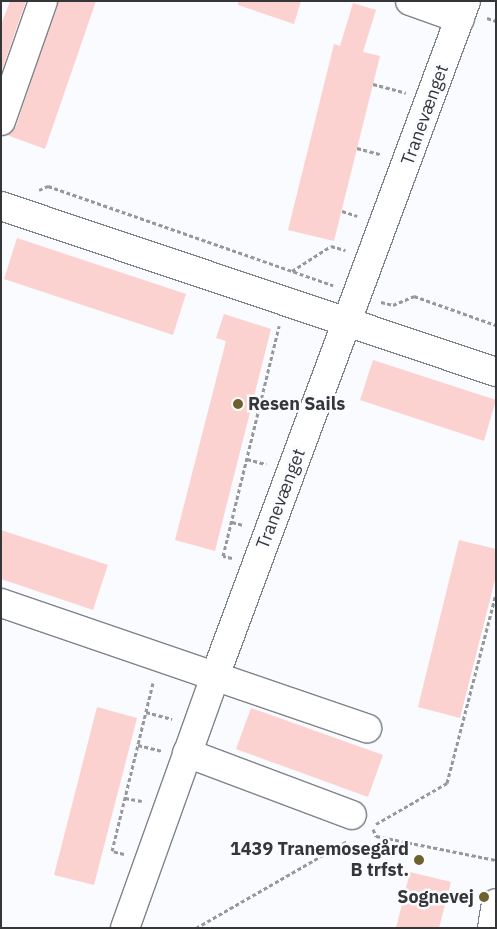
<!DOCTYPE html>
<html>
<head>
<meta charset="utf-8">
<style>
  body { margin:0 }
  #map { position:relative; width:497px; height:929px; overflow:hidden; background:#f9fbfe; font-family:"IBM Plex Sans",sans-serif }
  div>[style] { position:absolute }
  .building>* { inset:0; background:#fcd2d0 }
  .path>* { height:3px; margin-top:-1.5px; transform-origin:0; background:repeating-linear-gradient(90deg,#96989b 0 4px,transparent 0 6.5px) }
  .roads { filter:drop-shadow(1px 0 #7f8489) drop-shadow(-1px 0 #7f8489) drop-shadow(0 1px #7f8489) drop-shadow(0 -1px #7f8489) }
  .minor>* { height:28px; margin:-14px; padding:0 14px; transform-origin:14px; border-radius:14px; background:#fff }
  .dots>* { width:14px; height:14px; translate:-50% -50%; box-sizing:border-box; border:2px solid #f9fbfe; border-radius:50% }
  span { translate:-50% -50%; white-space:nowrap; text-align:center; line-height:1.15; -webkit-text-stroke:5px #f9fbfe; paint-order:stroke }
  .street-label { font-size:18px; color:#343638 }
  .poi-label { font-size:18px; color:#343638; font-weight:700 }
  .left { translate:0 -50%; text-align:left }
  .right { translate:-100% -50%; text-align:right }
  .frame { position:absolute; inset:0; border:2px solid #343638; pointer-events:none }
</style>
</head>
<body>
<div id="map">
  <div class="building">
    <i style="clip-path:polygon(10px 1px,26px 1px,1px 73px,1px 25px)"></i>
    <i style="clip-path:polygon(58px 1px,96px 1px,45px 149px,7px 135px,16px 126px)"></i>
    <i style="clip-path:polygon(238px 1px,301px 1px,294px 24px,238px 5px)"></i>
    <i style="clip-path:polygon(353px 3px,376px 10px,363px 52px,380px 56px,334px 241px,288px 230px,334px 44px,340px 46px)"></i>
    <i style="clip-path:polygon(17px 238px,186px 294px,173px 335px,4px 279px)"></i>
    <i style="clip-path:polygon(224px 314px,271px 329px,215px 551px,175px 540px,226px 341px,216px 338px)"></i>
    <i style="clip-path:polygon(373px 360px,496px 400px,484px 441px,360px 400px)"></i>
    <i style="clip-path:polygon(1px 530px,108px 565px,93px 610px,1px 579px)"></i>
    <i style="clip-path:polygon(459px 540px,496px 549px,496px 576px,460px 718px,418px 707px)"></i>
    <i style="clip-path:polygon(97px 707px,137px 718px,94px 885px,54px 875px)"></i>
    <i style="clip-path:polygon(251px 708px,383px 755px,368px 797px,236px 749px)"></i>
    <i style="clip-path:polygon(410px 872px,451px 882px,439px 928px,396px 928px)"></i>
  </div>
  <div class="path">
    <i style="left:487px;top:18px;width:9px;rotate:18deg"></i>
    <i style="left:373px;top:84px;width:34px;rotate:15deg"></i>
    <i style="left:357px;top:148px;width:24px;rotate:15deg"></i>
    <i style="left:39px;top:190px;width:10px;rotate:-24deg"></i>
    <i style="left:48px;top:186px;width:302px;rotate:19.2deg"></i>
    <i style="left:342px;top:211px;width:16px;rotate:18deg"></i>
    <i style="left:292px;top:271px;width:46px;rotate:-32.7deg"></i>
    <i style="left:331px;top:246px;width:15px;rotate:16deg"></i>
    <i style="left:381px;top:302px;width:12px;rotate:14deg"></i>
    <i style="left:393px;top:305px;width:23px;rotate:-23deg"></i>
    <i style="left:414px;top:296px;width:87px;rotate:19.5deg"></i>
    <i style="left:261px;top:398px;width:27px;rotate:17deg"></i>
    <i style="left:247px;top:459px;width:20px;rotate:15deg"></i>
    <i style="left:232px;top:522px;width:11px;rotate:15deg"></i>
    <i style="left:232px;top:558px;width:9px;rotate:-167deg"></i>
    <i style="left:223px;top:556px;width:237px;rotate:-76.3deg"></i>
    <i style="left:146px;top:712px;width:27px;rotate:15deg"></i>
    <i style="left:138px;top:745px;width:25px;rotate:14deg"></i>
    <i style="left:125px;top:798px;width:17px;rotate:10deg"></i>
    <i style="left:376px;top:824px;width:82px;rotate:-30deg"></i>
    <i style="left:447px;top:783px;width:195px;rotate:-75.5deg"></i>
    <i style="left:373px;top:829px;width:8px;rotate:67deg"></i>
    <i style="left:376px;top:836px;width:122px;rotate:11.3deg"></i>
    <i style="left:124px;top:854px;width:12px;rotate:-166deg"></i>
    <i style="left:112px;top:851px;width:173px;rotate:-76.3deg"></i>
    <i style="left:196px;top:928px;width:174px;rotate:-29.9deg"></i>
  </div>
  <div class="roads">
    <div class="minor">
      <i style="left:410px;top:1px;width:53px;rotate:19.8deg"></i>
      <i style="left:1px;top:121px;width:127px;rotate:-70.7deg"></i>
      <i style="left:1px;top:206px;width:522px;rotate:18.54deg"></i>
      <i style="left:1px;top:603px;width:387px;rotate:18.9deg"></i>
      <i style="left:187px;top:753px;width:176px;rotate:20.6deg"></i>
      <i style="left:125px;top:928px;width:268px;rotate:-70.3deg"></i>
      <i style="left:215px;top:676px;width:720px;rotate:-69.6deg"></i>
      <i style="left:492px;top:928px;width:25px;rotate:-81deg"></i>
    </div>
  </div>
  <div class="dots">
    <i style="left:238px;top:404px;background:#6f612e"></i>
    <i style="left:419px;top:860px;background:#6f612e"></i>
    <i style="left:484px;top:897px;background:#6f612e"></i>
  </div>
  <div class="street-label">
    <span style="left:425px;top:115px;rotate:-70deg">Tranevænget</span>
    <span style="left:281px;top:499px;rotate:-69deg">Tranevænget</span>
  </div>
  <div class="poi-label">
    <span class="left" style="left:248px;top:404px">Resen Sails</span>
    <span class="right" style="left:409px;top:860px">1439 Tranemosegård<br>B trfst.</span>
    <span class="right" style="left:474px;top:897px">Sognevej</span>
  </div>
  <div class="frame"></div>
</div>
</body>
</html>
